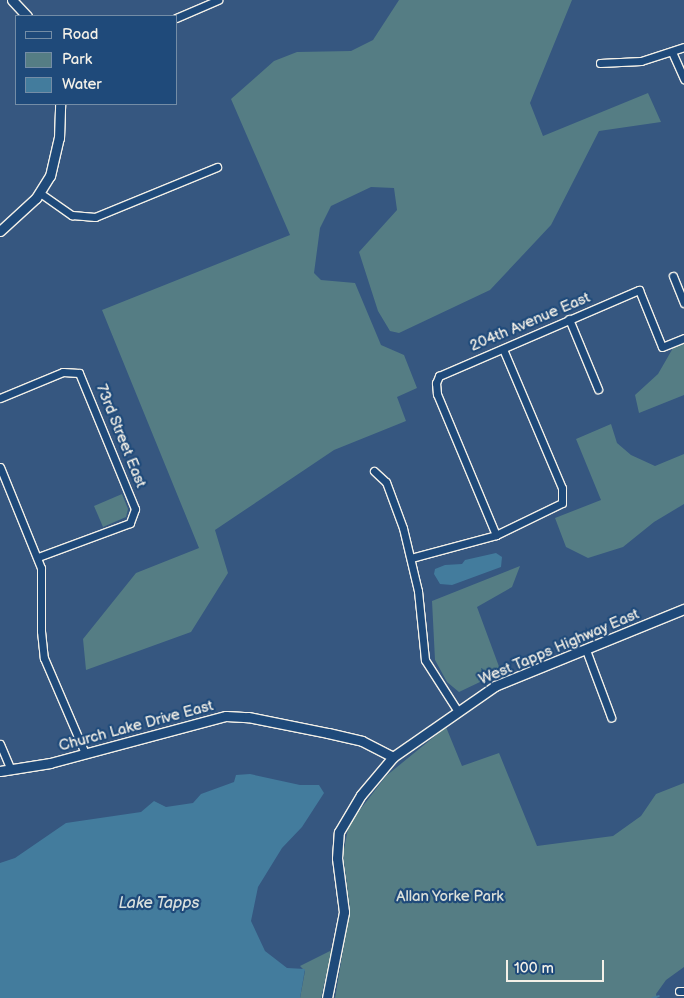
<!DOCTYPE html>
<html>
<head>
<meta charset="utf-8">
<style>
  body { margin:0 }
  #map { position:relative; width:684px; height:998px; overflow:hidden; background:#365780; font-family:"Balsamiq Sans",sans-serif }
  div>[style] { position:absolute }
  .green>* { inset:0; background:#557d84 }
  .water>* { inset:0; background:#437c9d }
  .stream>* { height:2px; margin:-1px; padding:0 1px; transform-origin:1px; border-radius:1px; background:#437c9d }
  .roads { filter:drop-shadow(1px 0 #f4f1e8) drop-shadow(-1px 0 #f4f1e8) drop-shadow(0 1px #f4f1e8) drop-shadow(0 -1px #f4f1e8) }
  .minor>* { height:7px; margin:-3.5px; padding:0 3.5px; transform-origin:3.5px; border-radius:3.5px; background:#1f4a7a }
  .tertiary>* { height:9px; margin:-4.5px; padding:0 4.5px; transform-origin:4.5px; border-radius:4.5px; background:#1f4a7a }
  span { translate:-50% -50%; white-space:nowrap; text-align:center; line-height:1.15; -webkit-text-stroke:4.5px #1f4a7a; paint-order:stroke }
  .street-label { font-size:15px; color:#f4f1e8 }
  .park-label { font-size:15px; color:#dce0d9 }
  .water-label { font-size:16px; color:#d9dfdd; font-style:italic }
  .legend { position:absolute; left:15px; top:15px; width:162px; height:90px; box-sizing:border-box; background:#1f4a7a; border:1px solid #748da6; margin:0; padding:6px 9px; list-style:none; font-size:15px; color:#f4f1e8 }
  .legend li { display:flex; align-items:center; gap:10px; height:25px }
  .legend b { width:25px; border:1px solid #748da6 }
  .scale { position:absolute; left:506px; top:960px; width:98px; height:22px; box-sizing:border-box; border:2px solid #f4f1e8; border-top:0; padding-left:6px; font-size:15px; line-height:18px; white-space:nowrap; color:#f4f1e8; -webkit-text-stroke:4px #1f4a7a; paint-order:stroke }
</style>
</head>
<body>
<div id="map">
  <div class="green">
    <i style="clip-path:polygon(399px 0,572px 0,530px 103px,543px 136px,648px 93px,661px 122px,599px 131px,551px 225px,490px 290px,399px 333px,390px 331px,378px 311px,359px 252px,397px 210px,394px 188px,371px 187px,331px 206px,320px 228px,314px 273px,321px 280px,355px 283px,381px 345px,404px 355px,417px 388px,397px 397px,406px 421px,334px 450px,215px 530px,228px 573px,191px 632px,86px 670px,83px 639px,136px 573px,199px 548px,102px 310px,290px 235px,231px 99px,274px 61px,297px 52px,351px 51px,373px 40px)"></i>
    <i style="clip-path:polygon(684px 344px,684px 395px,639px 413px,635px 395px,658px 374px,673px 348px)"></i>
    <i style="clip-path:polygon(611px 424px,617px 443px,631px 455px,655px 466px,684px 454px,684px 504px,654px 522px,623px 547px,588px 558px,566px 547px,555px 518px,601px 500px,576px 439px)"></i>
    <i style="clip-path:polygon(122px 494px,128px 509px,126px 517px,103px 527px,94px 506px)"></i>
    <i style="clip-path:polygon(520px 566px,512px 587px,477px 607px,501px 672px,459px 692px,447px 682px,435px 660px,432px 601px)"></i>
    <i style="clip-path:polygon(446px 727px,462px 766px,499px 753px,537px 846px,613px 836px,641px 816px,656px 794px,684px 783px,684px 967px,666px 980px,656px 994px,657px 998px,335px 998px,350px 909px,343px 854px,349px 824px,386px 776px)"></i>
    <i style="clip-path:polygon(332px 950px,321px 998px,300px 998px,305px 971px,300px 966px)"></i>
  </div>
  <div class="water">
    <i style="clip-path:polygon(496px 553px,502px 557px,501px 567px,452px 585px,440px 584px,434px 574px,435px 569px,445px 565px,462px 564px,465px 560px)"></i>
    <i style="clip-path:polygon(250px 774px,300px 785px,319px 785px,324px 793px,302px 827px,282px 848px,258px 887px,251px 921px,265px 951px,287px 968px,305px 969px,300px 998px,0 998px,0 863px,15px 858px,66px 823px,141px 812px,154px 801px,166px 807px,193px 803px,201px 794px,234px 782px,236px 775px)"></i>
  </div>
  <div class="stream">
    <i style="left:653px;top:998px;width:6px;rotate:-18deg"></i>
  </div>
  <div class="roads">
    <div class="minor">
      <i style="left:176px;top:18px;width:46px;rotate:-23.2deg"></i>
      <i style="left:672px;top:52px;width:30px;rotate:66deg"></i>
      <i style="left:600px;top:63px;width:41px;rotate:-2.8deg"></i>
      <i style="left:641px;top:61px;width:45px;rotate:-18deg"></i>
      <i style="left:40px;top:193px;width:39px;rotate:35deg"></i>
      <i style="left:72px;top:215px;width:23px;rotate:5deg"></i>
      <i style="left:95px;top:217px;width:132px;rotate:-22.3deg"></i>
      <i style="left:673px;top:276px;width:29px;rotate:68deg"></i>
      <i style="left:569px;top:319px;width:76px;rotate:67.5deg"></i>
      <i style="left:0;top:398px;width:68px;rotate:-22.4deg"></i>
      <i style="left:63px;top:372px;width:16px;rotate:4deg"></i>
      <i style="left:79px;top:373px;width:147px;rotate:67.6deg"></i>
      <i style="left:135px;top:509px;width:15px;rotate:110deg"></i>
      <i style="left:130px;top:523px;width:98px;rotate:159.7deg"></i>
      <i style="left:0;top:467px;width:109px;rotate:67.9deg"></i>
      <i style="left:41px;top:568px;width:63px;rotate:90deg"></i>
      <i style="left:41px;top:631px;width:27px;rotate:84deg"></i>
      <i style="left:44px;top:658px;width:103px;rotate:66.7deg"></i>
      <i style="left:374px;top:471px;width:16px;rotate:43deg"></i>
      <i style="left:386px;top:482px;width:49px;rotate:69.7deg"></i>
      <i style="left:403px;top:528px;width:65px;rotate:76.6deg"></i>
      <i style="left:418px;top:591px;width:69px;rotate:84.2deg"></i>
      <i style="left:425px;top:660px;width:59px;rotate:57.4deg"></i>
      <i style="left:496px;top:535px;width:153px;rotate:-112.7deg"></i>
      <i style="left:437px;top:394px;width:11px;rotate:-95deg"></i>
      <i style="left:436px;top:383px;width:8px;rotate:-67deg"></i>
      <i style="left:439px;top:376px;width:218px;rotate:-23.3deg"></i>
      <i style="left:639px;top:290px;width:61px;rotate:68deg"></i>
      <i style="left:662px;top:347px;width:24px;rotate:-22deg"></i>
      <i style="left:411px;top:558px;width:88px;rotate:-15.1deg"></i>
      <i style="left:496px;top:535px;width:73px;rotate:-25.9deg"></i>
      <i style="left:562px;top:503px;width:15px;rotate:-90deg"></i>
      <i style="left:562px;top:488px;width:151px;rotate:-113deg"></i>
      <i style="left:586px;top:650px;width:72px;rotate:69.5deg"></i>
      <i style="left:0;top:744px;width:28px;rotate:67deg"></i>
      <i style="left:679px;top:991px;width:5px"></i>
    </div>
    <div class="tertiary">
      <i style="left:12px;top:0;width:22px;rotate:47deg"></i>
      <i style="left:0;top:231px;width:49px;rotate:-42.5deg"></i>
      <i style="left:36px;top:198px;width:26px;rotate:-58deg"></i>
      <i style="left:50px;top:176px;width:39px;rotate:-77deg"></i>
      <i style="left:59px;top:138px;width:34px;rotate:-88deg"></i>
      <i style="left:0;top:771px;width:51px;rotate:-9.1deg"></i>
      <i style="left:50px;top:763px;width:182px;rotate:-15deg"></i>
      <i style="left:226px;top:716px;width:22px;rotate:3deg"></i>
      <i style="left:248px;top:717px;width:82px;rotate:11.3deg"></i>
      <i style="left:328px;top:733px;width:35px;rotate:13deg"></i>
      <i style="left:362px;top:741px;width:35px;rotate:27deg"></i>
      <i style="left:327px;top:998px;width:88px;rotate:-78.8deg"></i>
      <i style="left:344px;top:912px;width:54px;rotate:-97.4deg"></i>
      <i style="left:337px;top:858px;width:26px;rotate:-86deg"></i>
      <i style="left:339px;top:832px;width:43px;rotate:-59.3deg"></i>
      <i style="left:361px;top:795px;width:50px;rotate:-49.9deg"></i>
      <i style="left:393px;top:757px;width:124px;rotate:-34.8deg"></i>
      <i style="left:495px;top:686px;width:204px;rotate:-22.2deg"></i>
    </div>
  </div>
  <div class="street-label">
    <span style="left:530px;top:322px;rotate:-23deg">204th Avenue East</span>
    <span style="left:121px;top:436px;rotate:68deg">73rd Street East</span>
    <span style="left:559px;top:647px;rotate:-23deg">West Tapps Highway East</span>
    <span style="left:136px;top:726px;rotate:-15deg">Church Lake Drive East</span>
  </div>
  <div class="park-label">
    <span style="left:450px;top:897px">Allan Yorke Park</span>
  </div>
  <div class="water-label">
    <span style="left:159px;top:904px">Lake Tapps</span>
  </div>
  <ul class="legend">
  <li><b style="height:6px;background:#1f4a7a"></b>Road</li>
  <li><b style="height:14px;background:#557d84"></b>Park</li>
  <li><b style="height:14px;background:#437c9d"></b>Water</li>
  </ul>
  <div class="scale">100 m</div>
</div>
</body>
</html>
